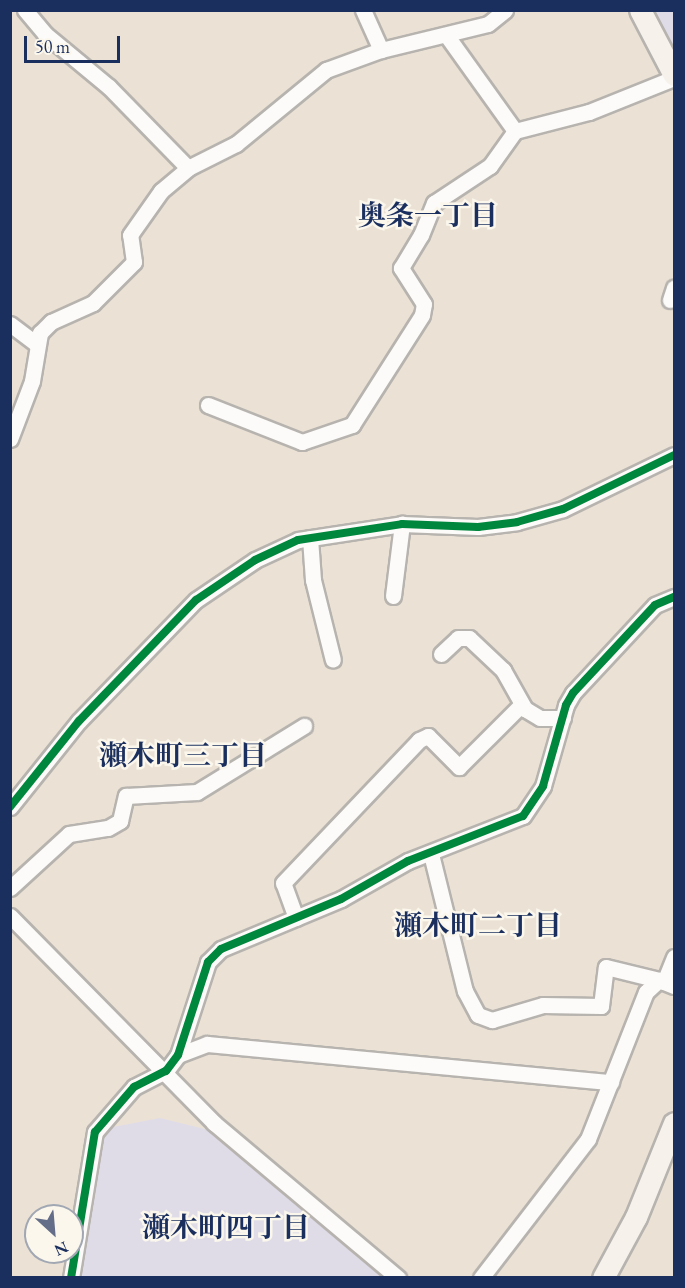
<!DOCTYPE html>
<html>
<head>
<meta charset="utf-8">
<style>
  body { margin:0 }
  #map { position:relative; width:685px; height:1288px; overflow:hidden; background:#ebe2d5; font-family:"EB Garamond","Noto Serif JP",serif }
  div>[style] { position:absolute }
  .built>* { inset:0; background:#dfdce8 }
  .roads { filter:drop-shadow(2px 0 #b7b3af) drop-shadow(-2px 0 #b7b3af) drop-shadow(0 2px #b7b3af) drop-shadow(0 -2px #b7b3af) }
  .street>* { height:15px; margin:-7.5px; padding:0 7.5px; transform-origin:7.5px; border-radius:7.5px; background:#fcfbf9 }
  .secondary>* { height:21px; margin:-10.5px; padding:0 10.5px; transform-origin:10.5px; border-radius:10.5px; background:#f6f1eb }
  .cycleway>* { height:8px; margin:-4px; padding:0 4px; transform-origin:4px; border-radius:4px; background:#00873e }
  span { translate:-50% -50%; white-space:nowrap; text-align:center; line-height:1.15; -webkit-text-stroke:5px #fbf7ec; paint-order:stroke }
  .neighbourhood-label { font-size:28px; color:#1b2f5e; font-weight:700 }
  .frame { position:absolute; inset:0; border:12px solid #1b2f5e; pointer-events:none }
  .north { position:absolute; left:24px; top:1204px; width:60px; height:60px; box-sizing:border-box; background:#fbf7ec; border:2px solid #a1a7b3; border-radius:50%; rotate:154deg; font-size:16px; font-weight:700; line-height:24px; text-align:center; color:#1b2f5e }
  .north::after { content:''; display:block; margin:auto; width:21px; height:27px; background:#646e88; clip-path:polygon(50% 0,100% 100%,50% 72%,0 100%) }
  .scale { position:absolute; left:24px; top:36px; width:96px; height:27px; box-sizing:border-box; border:3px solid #1b2f5e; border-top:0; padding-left:8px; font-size:18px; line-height:21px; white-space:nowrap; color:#1b2f5e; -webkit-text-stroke:4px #fbf7ec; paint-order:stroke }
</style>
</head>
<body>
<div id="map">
  <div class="built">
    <i style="clip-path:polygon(655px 11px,674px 11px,674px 48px)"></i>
    <i style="clip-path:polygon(160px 1118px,229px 1135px,401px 1278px,70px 1278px,87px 1177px,108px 1128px)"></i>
  </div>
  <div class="roads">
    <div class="street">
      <i style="left:25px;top:10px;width:31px;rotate:50deg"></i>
      <i style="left:45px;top:34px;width:83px;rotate:39.6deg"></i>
      <i style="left:109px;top:87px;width:113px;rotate:45.7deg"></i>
      <i style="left:363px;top:10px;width:44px;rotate:65.8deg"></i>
      <i style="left:447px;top:36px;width:117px;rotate:54.4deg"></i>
      <i style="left:670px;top:300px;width:13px;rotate:-72deg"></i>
      <i style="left:10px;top:324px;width:34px;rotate:37deg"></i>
      <i style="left:208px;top:405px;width:101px;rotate:21.5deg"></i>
      <i style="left:302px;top:442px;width:53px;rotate:-18.8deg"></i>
      <i style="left:352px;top:425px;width:130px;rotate:-57.5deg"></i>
      <i style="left:422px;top:315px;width:11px;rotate:-80deg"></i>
      <i style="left:424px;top:304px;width:43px;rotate:-122.6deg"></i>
      <i style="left:401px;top:268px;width:39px;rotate:-59deg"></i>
      <i style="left:421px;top:235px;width:35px;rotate:-68deg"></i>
      <i style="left:434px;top:203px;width:67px;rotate:-33.5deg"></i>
      <i style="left:490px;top:166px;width:43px;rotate:-54.5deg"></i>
      <i style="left:515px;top:131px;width:76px;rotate:-14.4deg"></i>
      <i style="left:589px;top:112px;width:92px;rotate:-21.8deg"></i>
      <i style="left:10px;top:439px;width:62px;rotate:-69.2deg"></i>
      <i style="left:32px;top:381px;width:49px;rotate:-80.5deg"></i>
      <i style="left:40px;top:333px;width:16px;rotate:-45deg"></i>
      <i style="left:51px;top:322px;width:46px;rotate:-24.3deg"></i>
      <i style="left:93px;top:303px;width:58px;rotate:-45deg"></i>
      <i style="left:134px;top:262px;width:27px;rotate:-98deg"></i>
      <i style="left:130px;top:235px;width:54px;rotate:-54.8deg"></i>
      <i style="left:161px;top:191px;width:35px;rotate:-40deg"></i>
      <i style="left:188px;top:168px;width:54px;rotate:-26.6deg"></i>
      <i style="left:236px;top:144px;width:117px;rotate:-39.4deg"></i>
      <i style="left:326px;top:70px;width:59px;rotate:-20deg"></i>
      <i style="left:381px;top:50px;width:110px;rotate:-13.7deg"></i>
      <i style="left:488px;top:24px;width:22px;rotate:-39deg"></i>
      <i style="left:310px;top:538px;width:42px;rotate:85.9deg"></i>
      <i style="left:313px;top:580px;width:82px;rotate:76deg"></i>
      <i style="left:393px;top:596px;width:73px;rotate:-82.9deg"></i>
      <i style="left:441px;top:654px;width:23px;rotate:-43deg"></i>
      <i style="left:458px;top:638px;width:11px"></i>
      <i style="left:469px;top:638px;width:47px;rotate:43.3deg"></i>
      <i style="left:503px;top:670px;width:45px;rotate:60.6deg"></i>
      <i style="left:525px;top:709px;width:17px;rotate:31deg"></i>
      <i style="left:540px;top:718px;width:23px"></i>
      <i style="left:10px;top:807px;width:110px;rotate:-51.3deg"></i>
      <i style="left:79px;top:721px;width:168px;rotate:-46deg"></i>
      <i style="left:196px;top:600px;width:71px;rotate:-34.1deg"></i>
      <i style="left:255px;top:560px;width:47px;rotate:-24.9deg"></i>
      <i style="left:298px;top:540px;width:105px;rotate:-8.7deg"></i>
      <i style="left:402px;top:524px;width:76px;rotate:2.3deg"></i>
      <i style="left:478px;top:527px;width:39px;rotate:-7deg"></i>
      <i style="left:517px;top:522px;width:48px;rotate:-15.8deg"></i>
      <i style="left:563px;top:509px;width:123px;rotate:-25.9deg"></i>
      <i style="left:431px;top:854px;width:141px;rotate:76.1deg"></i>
      <i style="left:465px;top:991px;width:27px;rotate:62deg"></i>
      <i style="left:478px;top:1015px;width:15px;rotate:20deg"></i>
      <i style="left:492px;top:1020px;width:53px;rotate:-16.4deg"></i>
      <i style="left:543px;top:1005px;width:58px;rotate:1deg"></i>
      <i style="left:601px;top:1006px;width:39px;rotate:-83deg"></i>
      <i style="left:606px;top:967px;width:55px;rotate:13.8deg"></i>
      <i style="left:10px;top:888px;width:80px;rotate:-42.5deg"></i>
      <i style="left:69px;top:834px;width:39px;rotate:-9deg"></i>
      <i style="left:108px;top:828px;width:14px;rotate:-30deg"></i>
      <i style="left:120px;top:821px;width:26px;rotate:-77deg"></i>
      <i style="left:126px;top:796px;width:71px;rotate:-3.2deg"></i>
      <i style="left:197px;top:792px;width:126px;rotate:-31.7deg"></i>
      <i style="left:10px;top:916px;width:291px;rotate:45.4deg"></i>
      <i style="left:214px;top:1123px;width:241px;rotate:40.1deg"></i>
      <i style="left:296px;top:918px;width:37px;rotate:-110deg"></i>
      <i style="left:283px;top:883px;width:197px;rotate:-46.4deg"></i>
      <i style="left:419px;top:740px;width:10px;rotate:-24deg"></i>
      <i style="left:428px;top:736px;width:44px;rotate:45deg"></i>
      <i style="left:459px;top:767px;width:88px;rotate:-45deg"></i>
      <i style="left:664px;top:982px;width:27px;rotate:-68deg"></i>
      <i style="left:178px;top:1055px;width:31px;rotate:-21deg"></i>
      <i style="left:207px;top:1044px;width:406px;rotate:5.4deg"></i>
      <i style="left:71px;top:1278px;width:148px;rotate:-80.7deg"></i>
      <i style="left:95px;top:1132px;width:60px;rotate:-49.1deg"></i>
      <i style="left:134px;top:1087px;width:36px;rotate:-27deg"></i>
      <i style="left:166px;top:1071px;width:20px;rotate:-53deg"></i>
      <i style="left:178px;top:1055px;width:98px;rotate:-72.1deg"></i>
      <i style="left:208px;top:962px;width:18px;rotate:-45deg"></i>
      <i style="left:221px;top:949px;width:130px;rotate:-22.6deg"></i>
      <i style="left:341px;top:899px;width:77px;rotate:-29.6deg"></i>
      <i style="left:408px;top:861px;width:123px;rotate:-21.4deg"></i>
      <i style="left:523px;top:816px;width:36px;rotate:-56deg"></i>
      <i style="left:543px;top:786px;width:84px;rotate:-74.1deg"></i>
      <i style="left:566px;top:705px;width:14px;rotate:-60deg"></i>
      <i style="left:573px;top:693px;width:120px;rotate:-47deg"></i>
      <i style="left:655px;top:605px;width:21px;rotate:-23deg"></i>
      <i style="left:481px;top:1278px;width:175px;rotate:-52.4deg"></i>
      <i style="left:588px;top:1139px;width:158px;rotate:-68.5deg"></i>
      <i style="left:646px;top:992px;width:18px;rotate:-43deg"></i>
      <i style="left:659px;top:980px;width:16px;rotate:22deg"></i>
    </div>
    <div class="secondary">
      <i style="left:640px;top:10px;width:73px;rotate:62.4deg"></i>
      <i style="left:603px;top:1278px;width:69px;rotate:-61.6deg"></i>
      <i style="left:636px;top:1217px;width:101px;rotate:-68deg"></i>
    </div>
  </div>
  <div class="cycleway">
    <i style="left:10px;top:807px;width:110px;rotate:-51.3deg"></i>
    <i style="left:79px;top:721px;width:168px;rotate:-46deg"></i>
    <i style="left:196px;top:600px;width:71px;rotate:-34.1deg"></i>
    <i style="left:255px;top:560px;width:47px;rotate:-24.9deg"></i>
    <i style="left:298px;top:540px;width:105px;rotate:-8.7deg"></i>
    <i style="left:402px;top:524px;width:76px;rotate:2.3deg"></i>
    <i style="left:478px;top:527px;width:39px;rotate:-7deg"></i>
    <i style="left:517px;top:522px;width:48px;rotate:-15.8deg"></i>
    <i style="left:563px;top:509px;width:123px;rotate:-25.9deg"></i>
    <i style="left:71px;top:1278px;width:148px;rotate:-80.7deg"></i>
    <i style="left:95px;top:1132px;width:60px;rotate:-49.1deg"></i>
    <i style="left:134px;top:1087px;width:36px;rotate:-27deg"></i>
    <i style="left:166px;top:1071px;width:20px;rotate:-53deg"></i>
    <i style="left:178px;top:1055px;width:98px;rotate:-72.1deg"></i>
    <i style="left:208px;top:962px;width:18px;rotate:-45deg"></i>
    <i style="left:221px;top:949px;width:130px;rotate:-22.6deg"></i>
    <i style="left:341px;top:899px;width:77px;rotate:-29.6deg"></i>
    <i style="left:408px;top:861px;width:123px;rotate:-21.4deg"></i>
    <i style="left:523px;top:816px;width:36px;rotate:-56deg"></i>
    <i style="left:543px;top:786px;width:84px;rotate:-74.1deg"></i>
    <i style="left:566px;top:705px;width:14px;rotate:-60deg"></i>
    <i style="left:573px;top:693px;width:120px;rotate:-47deg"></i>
    <i style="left:655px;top:605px;width:21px;rotate:-23deg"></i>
  </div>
  <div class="neighbourhood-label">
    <span style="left:428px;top:215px">奥条一丁目</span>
    <span style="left:183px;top:755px">瀬木町三丁目</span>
    <span style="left:478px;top:925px">瀬木町二丁目</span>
    <span style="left:226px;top:1227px">瀬木町四丁目</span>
  </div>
  <div class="frame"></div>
  <div class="north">N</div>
  <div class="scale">50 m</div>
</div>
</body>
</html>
